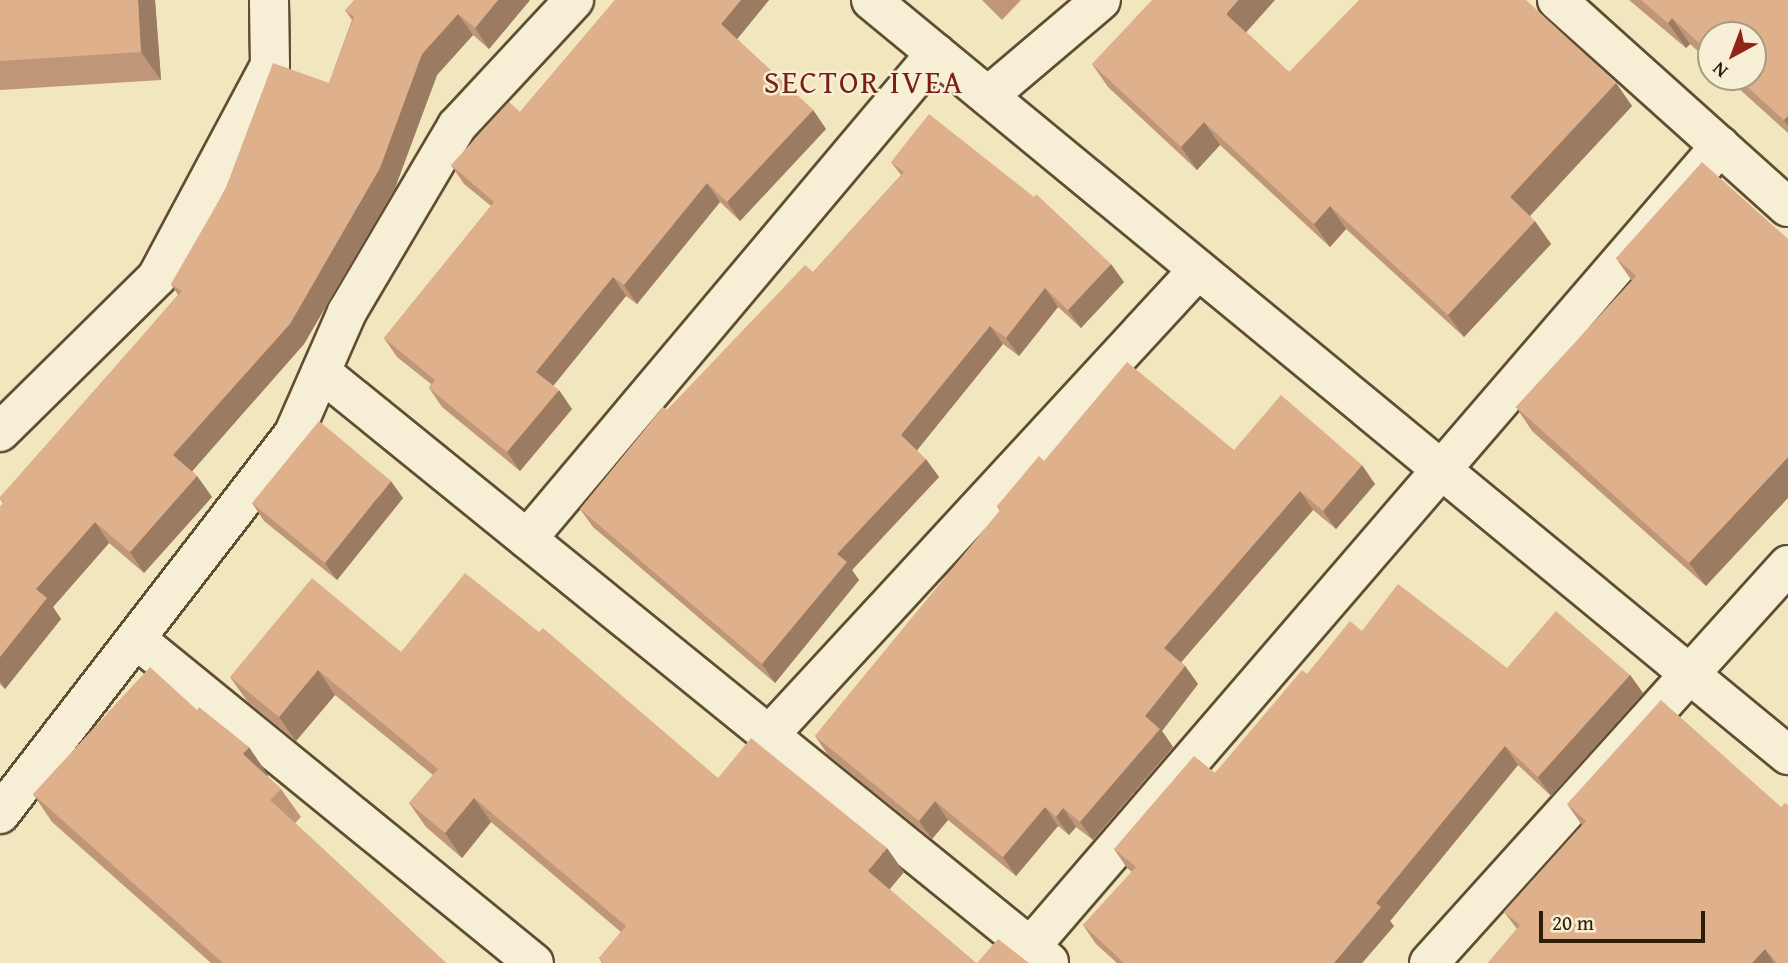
<!DOCTYPE html>
<html>
<head>
<meta charset="utf-8">
<style>
  body { margin:0 }
  #map { position:relative; width:1788px; height:963px; overflow:hidden; background:#f2e6bf; font-family:"Gentium Book Plus",serif }
  div>[style] { position:absolute }
  .roads { filter:drop-shadow(2px 0 #604e33) drop-shadow(-2px 0 #604e33) drop-shadow(0 2px #604e33) drop-shadow(0 -2px #604e33) }
  .minor>* { height:38px; margin:-19px; padding:0 19px; transform-origin:19px; border-radius:19px; background:#f7efd5 }
  .wall>* { inset:0; background:#bf9778 }
  .shaded-wall>* { inset:0; background:#9b7b62 }
  .building>* { inset:0; background:#deb08c }
  span { translate:-50% -50%; white-space:nowrap; text-align:center; line-height:1.15; -webkit-text-stroke:5px #f7efd5; paint-order:stroke }
  .quarter-label { font-size:32px; color:#7a1f14; letter-spacing:2px }
  .north { position:absolute; left:1697px; top:21px; width:70px; height:70px; box-sizing:border-box; background:#f7efd5; border:2px solid #a79b81; border-radius:50%; rotate:221deg; font-size:19px; font-weight:700; line-height:28px; text-align:center; color:#2f1c04 }
  .north::after { content:''; display:block; margin:auto; width:24px; height:32px; background:#8f2418; clip-path:polygon(50% 0,100% 100%,50% 72%,0 100%) }
  .scale { position:absolute; left:1539px; top:911px; width:166px; height:32px; box-sizing:border-box; border:4px solid #2f1c04; border-top:0; padding-left:9px; font-size:21px; line-height:24px; white-space:nowrap; color:#2f1c04; -webkit-text-stroke:5px #f7efd5; paint-order:stroke }
</style>
</head>
<body>
<div id="map">
  <div class="roads">
    <div class="minor">
      <i style="left:871px;top:0;width:1188px;rotate:39.47deg"></i>
      <i style="left:1557px;top:0;width:310px;rotate:41.9deg"></i>
      <i style="left:988px;top:96px;width:148px;rotate:-40.3deg"></i>
      <i style="left:321px;top:372px;width:937px;rotate:39.02deg"></i>
      <i style="left:0;top:432px;width:221px;rotate:-44.6deg"></i>
      <i style="left:157px;top:277px;width:240px;rotate:-61.9deg"></i>
      <i style="left:270px;top:65px;width:65px;rotate:-90.9deg"></i>
      <i style="left:527px;top:539px;width:635px;rotate:-49.92deg"></i>
      <i style="left:136px;top:639px;width:513px;rotate:39.15deg"></i>
      <i style="left:769px;top:735px;width:633px;rotate:-47.31deg"></i>
      <i style="left:0;top:814px;width:481px;rotate:-52.3deg"></i>
      <i style="left:294px;top:433px;width:132px;rotate:-66.3deg"></i>
      <i style="left:347px;top:312px;width:216px;rotate:-59.4deg"></i>
      <i style="left:457px;top:126px;width:172px;rotate:-47.1deg"></i>
      <i style="left:1031px;top:946px;width:1056px;rotate:-49.26deg"></i>
      <i style="left:1429px;top:963px;width:536px;rotate:-47.95deg"></i>
    </div>
  </div>
  <div class="wall">
    <i style="clip-path:polygon(0 0,155px 0,161px 80px,0 90px)"></i>
    <i style="clip-path:polygon(530px 0,489px 49px,473px 35px,437px 75px,395px 188px,304px 344px,192px 471px,197px 476px,212px 497px,144px 573px,109px 543px,53px 607px,61px 619px,5px 689px,0 684px,0 507px,3px 503px,0 499px,178px 295px,171px 284px,329px 83px,352px 20px,345px 10px)"></i>
    <i style="clip-path:polygon(615px 0,769px 0,737px 39px,813px 110px,826px 129px,740px 221px,720px 202px,637px 304px,626px 296px,553px 386px,572px 409px,520px 471px,442px 407px,429px 388px,431px 384px,397px 357px,384px 338px,491px 206px,464px 184px,451px 165px,520px 112px)"></i>
    <i style="clip-path:polygon(982px 0,1021px 0,1002px 20px)"></i>
    <i style="clip-path:polygon(1629px 0,1788px 0,1788px 133px,1726px 77px,1753px 77px,1711px 35px,1711px 63px,1690px 44px,1686px 48px)"></i>
    <i style="clip-path:polygon(1246px 32px,1289px 72px,1616px 83px,1632px 106px,1530px 216px,1551px 244px,1464px 337px,1346px 229px,1330px 247px,1220px 145px,1197px 170px,1108px 87px,1092px 64px)"></i>
    <i style="clip-path:polygon(891px 162px,1124px 282px,1081px 328px,1058px 307px,1019px 356px,1003px 344px,917px 450px,939px 477px,852px 570px,859px 580px,775px 683px,593px 527px,580px 509px,667px 410px,813px 272px,901px 175px)"></i>
    <i style="clip-path:polygon(1788px 239px,1706px 586px,1532px 431px,1516px 407px,1632px 281px,1616px 258px)"></i>
    <i style="clip-path:polygon(1234px 450px,1375px 484px,1336px 529px,1313px 510px,1181px 662px,1185px 666px,1198px 684px,1162px 731px,1173px 747px,1093px 840px,1076px 827px,1069px 835px,1058px 826px,1016px 876px,948px 820px,932px 839px,828px 755px,815px 736px,1000px 511px,997px 506px,1044px 461px)"></i>
    <i style="clip-path:polygon(403px 498px,337px 580px,264px 521px,252px 503px)"></i>
    <i style="clip-path:polygon(1362px 631px,1507px 668px,1630px 675px,1643px 693px,1551px 796px,1518px 765px,1390px 921px,1394px 926px,1362px 963px,1117px 963px,1096px 944px,1083px 925px,1132px 872px,1127px 868px,1114px 849px,1215px 773px,1307px 674px)"></i>
    <i style="clip-path:polygon(401px 652px,718px 778px,904px 872px,889px 889px,976px 963px,602px 963px,599px 958px,621px 932px,491px 822px,462px 858px,426px 827px,409px 803px,433px 775px,335px 695px,296px 741px,247px 701px,230px 677px)"></i>
    <i style="clip-path:polygon(197px 710px,268px 775px,267px 776px,281px 789px,301px 817px,295px 823px,446px 963px,211px 963px,52px 822px,33px 794px)"></i>
    <i style="clip-path:polygon(1567px 804px,1788px 963px,1488px 963px,1517px 929px,1504px 912px,1582px 825px)"></i>
  </div>
  <div class="shaded-wall">
    <i style="clip-path:polygon(138px 0,155px 0,161px 80px,141px 52px)"></i>
    <i style="clip-path:polygon(498px 0,530px 0,489px 49px,475px 28px)"></i>
    <i style="clip-path:polygon(741px 0,769px 0,734px 43px,721px 24px)"></i>
    <i style="clip-path:polygon(1238px 0,1275px 0,1242px 37px,1226px 14px)"></i>
    <i style="clip-path:polygon(458px 14px,473px 35px,437px 75px,395px 188px,304px 344px,188px 476px,173px 455px,422px 54px)"></i>
    <i style="clip-path:polygon(1672px 18px,1690px 44px,1686px 48px,1668px 23px)"></i>
    <i style="clip-path:polygon(1616px 83px,1632px 106px,1526px 220px,1510px 197px)"></i>
    <i style="clip-path:polygon(813px 110px,826px 129px,740px 221px,727px 202px)"></i>
    <i style="clip-path:polygon(1788px 116px,1788px 126px,1784px 120px)"></i>
    <i style="clip-path:polygon(1204px 122px,1220px 145px,1197px 170px,1181px 147px)"></i>
    <i style="clip-path:polygon(707px 183px,720px 202px,637px 304px,624px 285px)"></i>
    <i style="clip-path:polygon(1330px 206px,1346px 229px,1330px 247px,1314px 224px)"></i>
    <i style="clip-path:polygon(1535px 221px,1551px 244px,1464px 337px,1448px 315px)"></i>
    <i style="clip-path:polygon(1111px 264px,1124px 282px,1081px 328px,1068px 310px)"></i>
    <i style="clip-path:polygon(613px 277px,626px 296px,549px 391px,536px 372px)"></i>
    <i style="clip-path:polygon(1045px 288px,1058px 307px,1019px 356px,1006px 338px)"></i>
    <i style="clip-path:polygon(990px 326px,1003px 344px,914px 454px,901px 435px)"></i>
    <i style="clip-path:polygon(559px 390px,572px 409px,520px 471px,507px 452px)"></i>
    <i style="clip-path:polygon(1788px 457px,1788px 498px,1706px 586px,1689px 563px)"></i>
    <i style="clip-path:polygon(926px 459px,939px 477px,852px 570px,859px 580px,775px 683px,762px 664px,837px 554px)"></i>
    <i style="clip-path:polygon(1362px 465px,1375px 484px,1336px 529px,1323px 511px)"></i>
    <i style="clip-path:polygon(197px 476px,212px 497px,144px 573px,130px 552px)"></i>
    <i style="clip-path:polygon(391px 481px,403px 498px,337px 580px,325px 563px)"></i>
    <i style="clip-path:polygon(1300px 491px,1313px 510px,1177px 667px,1164px 648px)"></i>
    <i style="clip-path:polygon(95px 522px,109px 543px,53px 607px,61px 619px,5px 689px,0 681px,0 657px,36px 589px)"></i>
    <i style="clip-path:polygon(1185px 666px,1198px 684px,1162px 731px,1173px 747px,1093px 840px,1080px 822px,1145px 716px)"></i>
    <i style="clip-path:polygon(318px 670px,335px 695px,296px 741px,279px 717px)"></i>
    <i style="clip-path:polygon(1630px 675px,1643px 693px,1551px 796px,1538px 777px)"></i>
    <i style="clip-path:polygon(1505px 746px,1518px 765px,1390px 921px,1394px 926px,1362px 963px,1334px 963px,1376px 903px)"></i>
    <i style="clip-path:polygon(249px 747px,268px 775px,263px 781px,243px 754px)"></i>
    <i style="clip-path:polygon(474px 798px,491px 822px,462px 858px,445px 833px)"></i>
    <i style="clip-path:polygon(935px 801px,948px 820px,932px 839px,919px 821px)"></i>
    <i style="clip-path:polygon(1045px 807px,1058px 826px,1016px 876px,1003px 857px)"></i>
    <i style="clip-path:polygon(1063px 808px,1076px 827px,1069px 835px,1056px 817px)"></i>
    <i style="clip-path:polygon(887px 848px,904px 872px,885px 895px,868px 871px)"></i>
    <i style="clip-path:polygon(1765px 949px,1774px 963px,1752px 963px)"></i>
  </div>
  <div class="building">
    <i style="clip-path:polygon(0 0,138px 0,141px 52px,0 61px)"></i>
    <i style="clip-path:polygon(354px 0,498px 0,475px 28px,458px 14px,422px 54px,380px 168px,290px 324px,173px 455px,197px 476px,130px 552px,95px 522px,36px 589px,47px 598px,0 657px,0 507px,4px 502px,0 499px,0 497px,182px 291px,171px 284px,225px 190px,273px 63px,329px 83px,354px 17px,345px 10px)"></i>
    <i style="clip-path:polygon(615px 0,741px 0,721px 24px,813px 110px,727px 202px,707px 183px,624px 285px,613px 277px,536px 372px,559px 390px,507px 452px,429px 388px,435px 380px,384px 338px,494px 202px,451px 165px,509px 102px,520px 112px)"></i>
    <i style="clip-path:polygon(1152px 0,1238px 0,1226px 14px,1289px 72px,1359px 0,1526px 0,1616px 83px,1510px 197px,1535px 221px,1448px 315px,1330px 206px,1314px 224px,1204px 122px,1181px 147px,1092px 64px)"></i>
    <i style="clip-path:polygon(1641px 0,1788px 0,1788px 116px,1784px 120px,1736px 77px,1753px 77px,1753px 35px,1711px 35px,1711px 54px,1672px 18px,1668px 23px)"></i>
    <i style="clip-path:polygon(929px 114px,1034px 197px,1036px 194px,1111px 264px,1068px 310px,1045px 288px,1006px 338px,990px 326px,901px 435px,926px 459px,837px 554px,847px 562px,762px 664px,580px 509px,663px 407px,667px 410px,805px 265px,813px 272px,904px 172px,891px 162px)"></i>
    <i style="clip-path:polygon(1702px 162px,1788px 239px,1788px 457px,1689px 563px,1516px 407px,1636px 276px,1616px 258px)"></i>
    <i style="clip-path:polygon(1127px 362px,1234px 450px,1281px 395px,1362px 465px,1323px 511px,1300px 491px,1164px 648px,1185px 666px,1145px 716px,1160px 729px,1080px 822px,1063px 808px,1056px 817px,1045px 807px,1003px 857px,935px 801px,919px 821px,815px 736px,1001px 509px,997px 506px,1039px 456px,1044px 461px)"></i>
    <i style="clip-path:polygon(319px 421px,391px 481px,325px 563px,252px 503px)"></i>
    <i style="clip-path:polygon(465px 573px,539px 632px,543px 628px,718px 778px,751px 738px,887px 848px,868px 871px,976px 963px,604px 963px,599px 958px,626px 926px,474px 798px,445px 833px,409px 803px,438px 769px,318px 670px,279px 717px,230px 677px,312px 578px,401px 652px)"></i>
    <i style="clip-path:polygon(1398px 584px,1507px 668px,1556px 611px,1630px 675px,1538px 777px,1505px 746px,1376px 903px,1381px 907px,1334px 963px,1124px 963px,1083px 925px,1136px 867px,1114px 849px,1194px 756px,1215px 773px,1302px 670px,1307px 674px,1350px 621px,1362px 631px)"></i>
    <i style="clip-path:polygon(150px 667px,197px 710px,199px 707px,249px 747px,243px 754px,281px 789px,270px 800px,446px 963px,223px 963px,33px 794px)"></i>
    <i style="clip-path:polygon(1661px 700px,1781px 807px,1785px 803px,1788px 805px,1788px 963px,1777px 963px,1765px 949px,1752px 963px,1488px 963px,1520px 925px,1504px 912px,1586px 821px,1567px 804px)"></i>
    <i style="clip-path:polygon(998px 939px,1029px 963px,977px 963px)"></i>
  </div>
  <div class="quarter-label">
    <span style="left:864px;top:82px">SECTOR IVEA</span>
  </div>
  <div class="north">N</div>
  <div class="scale">20 m</div>
</div>
</body>
</html>
